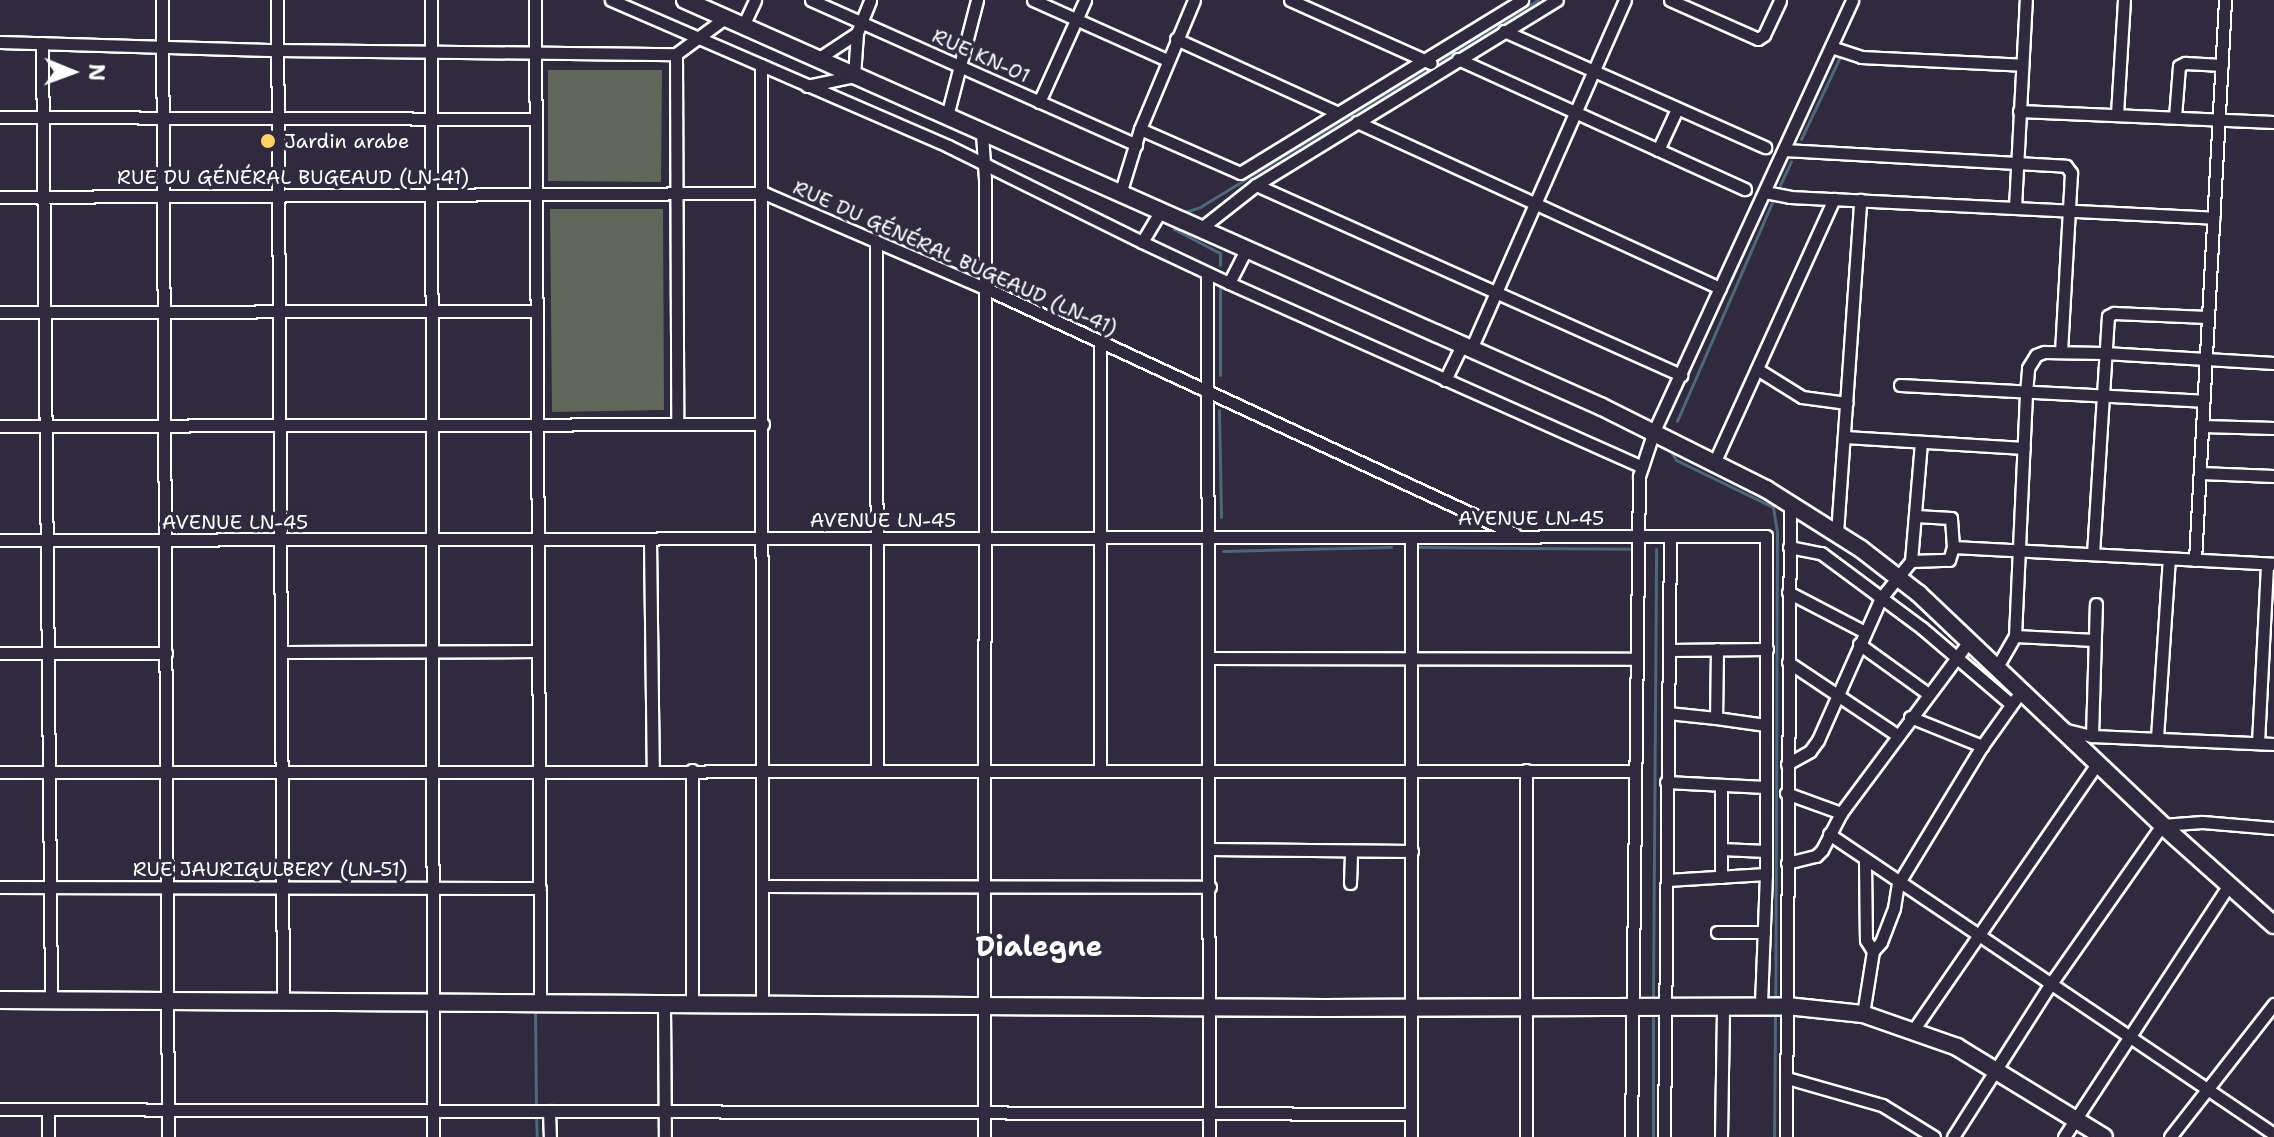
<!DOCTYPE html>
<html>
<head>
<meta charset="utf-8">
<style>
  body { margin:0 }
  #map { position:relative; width:2274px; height:1137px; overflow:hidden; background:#2f2a3d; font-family:"Shantell Sans",sans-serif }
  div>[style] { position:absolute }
  .green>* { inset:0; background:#606659 }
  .stream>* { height:3px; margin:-1.5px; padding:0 1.5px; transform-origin:1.5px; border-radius:1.5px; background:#4f677a }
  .roads { filter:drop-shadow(2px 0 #fff) drop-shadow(-2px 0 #fff) drop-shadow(0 2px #fff) drop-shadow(0 -2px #fff) }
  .street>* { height:11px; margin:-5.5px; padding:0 5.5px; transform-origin:5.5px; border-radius:5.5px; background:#2f2a3d }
  .secondary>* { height:16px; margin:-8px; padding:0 8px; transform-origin:8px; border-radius:8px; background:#2f2a3d }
  .dots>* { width:22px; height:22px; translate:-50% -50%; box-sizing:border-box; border:4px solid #2f2a3d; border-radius:50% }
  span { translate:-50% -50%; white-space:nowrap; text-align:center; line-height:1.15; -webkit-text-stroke:7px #2f2a3d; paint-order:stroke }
  .street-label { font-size:20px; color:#fff }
  .poi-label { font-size:20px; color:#fff }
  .left { translate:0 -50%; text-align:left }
  .district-label { font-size:28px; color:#fff; font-weight:700 }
  .north { position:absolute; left:32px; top:32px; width:80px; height:80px; -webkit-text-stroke:6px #2f2a3d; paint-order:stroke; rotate:91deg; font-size:22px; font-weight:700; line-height:32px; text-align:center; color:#fff }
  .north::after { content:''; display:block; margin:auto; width:28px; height:36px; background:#fff; clip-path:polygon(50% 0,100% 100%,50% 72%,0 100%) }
</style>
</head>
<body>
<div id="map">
  <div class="green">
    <i style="clip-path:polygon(548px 70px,662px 70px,661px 182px,548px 181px)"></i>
    <i style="clip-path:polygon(550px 209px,663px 209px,664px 410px,552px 412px)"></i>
  </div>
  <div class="stream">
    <i style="left:1436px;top:63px;width:120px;rotate:-31.7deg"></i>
    <i style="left:1801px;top:139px;width:91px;rotate:-64.6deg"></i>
    <i style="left:1780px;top:185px;width:26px;rotate:-65deg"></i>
    <i style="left:1182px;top:213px;width:19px;rotate:-18deg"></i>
    <i style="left:1200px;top:207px;width:268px;rotate:-31.4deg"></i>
    <i style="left:1177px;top:223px;width:7px;rotate:117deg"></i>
    <i style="left:1174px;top:229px;width:52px;rotate:27.6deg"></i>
    <i style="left:1220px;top:253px;width:12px;rotate:90deg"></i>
    <i style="left:1220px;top:375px;width:92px;rotate:-90deg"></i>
    <i style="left:1219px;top:410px;width:107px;rotate:88.9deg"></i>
    <i style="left:1677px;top:421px;width:238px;rotate:-66.5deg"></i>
    <i style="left:1668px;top:447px;width:15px;rotate:58deg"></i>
    <i style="left:1676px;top:460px;width:108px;rotate:25.9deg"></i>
    <i style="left:1773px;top:507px;width:25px;rotate:81deg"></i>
    <i style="left:1777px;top:532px;width:467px;rotate:90.2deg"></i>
    <i style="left:1419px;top:547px;width:211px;rotate:0.5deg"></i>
    <i style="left:1223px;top:551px;width:168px;rotate:-1.4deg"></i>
    <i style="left:1653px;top:996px;width:447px;rotate:-89.6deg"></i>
    <i style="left:535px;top:1011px;width:96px;rotate:89.4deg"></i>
    <i style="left:536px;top:1114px;width:23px;rotate:88deg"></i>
    <i style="left:1653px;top:1137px;width:125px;rotate:-90deg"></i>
    <i style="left:1774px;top:1137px;width:126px;rotate:-89.5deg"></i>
  </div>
  <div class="roads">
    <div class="street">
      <i style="left:162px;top:0;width:1137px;rotate:89.7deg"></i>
      <i style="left:277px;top:0;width:1000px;rotate:89.66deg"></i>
      <i style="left:431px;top:0;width:1137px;rotate:89.9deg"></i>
      <i style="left:535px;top:0;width:1004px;rotate:89.71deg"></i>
      <i style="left:611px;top:0;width:367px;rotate:23.4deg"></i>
      <i style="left:948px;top:146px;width:216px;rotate:26.3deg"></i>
      <i style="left:1142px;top:242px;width:35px;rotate:-59deg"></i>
      <i style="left:811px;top:0;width:356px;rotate:24deg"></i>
      <i style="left:1033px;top:0;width:147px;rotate:24.1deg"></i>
      <i style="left:1290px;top:0;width:154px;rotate:24.1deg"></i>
      <i style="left:1670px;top:0;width:96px;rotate:23.9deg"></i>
      <i style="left:1758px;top:39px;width:7px;rotate:-34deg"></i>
      <i style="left:1764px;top:35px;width:38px;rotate:-65deg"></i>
      <i style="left:743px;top:26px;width:29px;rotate:-65deg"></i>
      <i style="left:1504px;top:31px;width:286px;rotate:24deg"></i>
      <i style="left:1176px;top:39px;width:176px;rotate:24.5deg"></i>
      <i style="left:0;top:42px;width:277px;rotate:1.7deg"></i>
      <i style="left:277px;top:50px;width:399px;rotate:0.6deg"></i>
      <i style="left:676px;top:54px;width:61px;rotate:-36.3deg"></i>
      <i style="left:42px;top:43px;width:957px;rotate:89.46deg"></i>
      <i style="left:1831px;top:47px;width:32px;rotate:18deg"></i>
      <i style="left:1861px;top:57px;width:161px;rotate:2.8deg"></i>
      <i style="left:676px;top:54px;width:370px;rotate:89.8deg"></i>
      <i style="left:1458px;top:59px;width:315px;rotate:24.4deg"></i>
      <i style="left:816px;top:60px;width:49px;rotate:-33.4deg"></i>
      <i style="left:761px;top:65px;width:940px;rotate:89.94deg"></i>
      <i style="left:807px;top:86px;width:48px;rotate:-12deg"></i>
      <i style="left:854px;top:76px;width:43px;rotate:-86deg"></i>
      <i style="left:857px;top:33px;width:35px;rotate:-68deg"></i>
      <i style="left:1039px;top:102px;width:112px;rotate:-65.7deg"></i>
      <i style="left:2019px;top:111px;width:255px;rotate:2.5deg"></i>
      <i style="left:2117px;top:114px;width:114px;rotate:-86.5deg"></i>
      <i style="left:947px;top:116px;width:120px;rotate:-75.5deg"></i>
      <i style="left:0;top:117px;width:536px;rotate:0.21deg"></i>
      <i style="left:2175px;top:117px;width:51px;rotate:-85.5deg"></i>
      <i style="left:2179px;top:66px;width:7px;rotate:-27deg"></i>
      <i style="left:2185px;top:63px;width:37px;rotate:3deg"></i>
      <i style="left:1357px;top:122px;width:399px;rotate:24.6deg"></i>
      <i style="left:1140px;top:129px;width:109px;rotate:23.7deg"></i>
      <i style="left:1240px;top:173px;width:331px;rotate:-31.5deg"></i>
      <i style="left:982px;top:133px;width:46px;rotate:86.3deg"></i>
      <i style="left:985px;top:179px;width:958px;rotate:90.06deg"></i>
      <i style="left:1658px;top:150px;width:45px;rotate:-65.1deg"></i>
      <i style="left:1784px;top:150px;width:282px;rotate:3.2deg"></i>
      <i style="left:2066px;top:166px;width:9px;rotate:54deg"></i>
      <i style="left:2071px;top:173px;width:179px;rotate:93.2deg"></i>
      <i style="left:1256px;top:185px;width:466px;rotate:24.1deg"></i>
      <i style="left:1765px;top:192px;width:25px;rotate:11deg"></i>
      <i style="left:1790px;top:197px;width:424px;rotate:2.8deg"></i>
      <i style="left:1120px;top:194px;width:68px;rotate:-72.9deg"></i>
      <i style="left:1140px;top:129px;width:140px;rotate:-67.3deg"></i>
      <i style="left:0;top:197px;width:764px;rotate:-0.3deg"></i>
      <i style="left:764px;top:193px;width:241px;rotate:23.3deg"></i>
      <i style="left:985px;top:288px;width:584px;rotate:24.9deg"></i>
      <i style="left:2015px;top:207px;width:207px;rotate:-87deg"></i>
      <i style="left:1200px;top:229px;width:71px;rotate:-38.2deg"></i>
      <i style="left:1256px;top:185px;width:353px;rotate:-31.6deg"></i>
      <i style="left:876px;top:241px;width:529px;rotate:89.89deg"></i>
      <i style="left:1142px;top:242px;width:96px;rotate:25.2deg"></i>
      <i style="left:1229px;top:283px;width:38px;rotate:-63deg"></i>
      <i style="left:1207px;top:273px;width:864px;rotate:89.87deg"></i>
      <i style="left:1229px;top:283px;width:452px;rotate:24deg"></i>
      <i style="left:0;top:312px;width:537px;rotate:-0.11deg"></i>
      <i style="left:1100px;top:343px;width:427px;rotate:90deg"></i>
      <i style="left:1471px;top:349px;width:381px;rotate:-66.2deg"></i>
      <i style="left:1757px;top:369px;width:53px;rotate:31.9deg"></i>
      <i style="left:1802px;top:397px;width:45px;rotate:7.6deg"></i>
      <i style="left:1445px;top:380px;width:39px;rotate:-64deg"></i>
      <i style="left:1900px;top:385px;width:303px;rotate:3deg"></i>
      <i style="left:0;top:426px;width:763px;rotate:-0.15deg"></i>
      <i style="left:2202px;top:426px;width:72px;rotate:1.6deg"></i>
      <i style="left:1845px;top:437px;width:179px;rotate:3.5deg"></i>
      <i style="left:1715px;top:461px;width:288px;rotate:-65.6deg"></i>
      <i style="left:2200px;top:473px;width:74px;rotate:2.3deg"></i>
      <i style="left:1837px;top:533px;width:334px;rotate:-86deg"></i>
      <i style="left:650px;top:539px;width:231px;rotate:89.3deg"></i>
      <i style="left:0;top:540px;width:1766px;rotate:-0.13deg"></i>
      <i style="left:1766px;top:536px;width:338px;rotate:90deg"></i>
      <i style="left:1766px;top:874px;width:132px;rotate:92.2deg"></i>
      <i style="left:1789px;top:547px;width:33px;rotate:11deg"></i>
      <i style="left:1821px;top:553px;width:126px;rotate:36.6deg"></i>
      <i style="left:1922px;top:628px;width:117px;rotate:40.5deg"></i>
      <i style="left:1953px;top:547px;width:321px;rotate:3deg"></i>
      <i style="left:2093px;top:554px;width:238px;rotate:-86.4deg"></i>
      <i style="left:2108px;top:316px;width:7px;rotate:-27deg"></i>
      <i style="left:2114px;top:313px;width:93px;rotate:2.5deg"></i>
      <i style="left:2195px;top:560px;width:561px;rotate:-86.93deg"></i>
      <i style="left:1911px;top:561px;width:38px;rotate:-2deg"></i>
      <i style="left:1949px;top:560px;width:14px;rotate:-73deg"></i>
      <i style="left:1953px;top:547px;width:29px;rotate:-94deg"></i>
      <i style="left:1951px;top:518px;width:36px;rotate:-177deg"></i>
      <i style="left:1788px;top:592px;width:87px;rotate:27.5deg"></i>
      <i style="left:2015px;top:636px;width:79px;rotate:2.9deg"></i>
      <i style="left:1859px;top:644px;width:84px;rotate:35.8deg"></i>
      <i style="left:1717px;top:649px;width:69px;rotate:90.8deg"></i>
      <i style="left:1716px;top:718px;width:50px;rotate:8deg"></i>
      <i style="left:1669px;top:650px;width:98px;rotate:-0.6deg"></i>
      <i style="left:283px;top:652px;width:255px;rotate:-0.2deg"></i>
      <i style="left:0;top:653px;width:166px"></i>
      <i style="left:1210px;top:658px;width:426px;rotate:0.1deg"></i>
      <i style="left:1788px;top:662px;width:131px;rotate:33.8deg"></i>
      <i style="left:1997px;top:667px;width:36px;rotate:-60deg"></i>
      <i style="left:2015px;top:636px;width:243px;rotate:-87.4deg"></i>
      <i style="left:2026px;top:393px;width:25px;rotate:-85deg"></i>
      <i style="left:2028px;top:368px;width:15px;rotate:-58deg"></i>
      <i style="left:2036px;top:355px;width:9px;rotate:-21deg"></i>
      <i style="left:2044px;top:352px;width:60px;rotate:1deg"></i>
      <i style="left:2104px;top:353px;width:170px;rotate:3.4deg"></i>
      <i style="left:1668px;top:713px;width:48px;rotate:5.9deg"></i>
      <i style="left:1910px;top:717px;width:78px;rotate:21.9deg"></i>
      <i style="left:2063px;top:729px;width:30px;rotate:14deg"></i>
      <i style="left:2092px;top:736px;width:182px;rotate:2.5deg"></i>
      <i style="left:2092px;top:736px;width:132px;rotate:-88.3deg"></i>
      <i style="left:2157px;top:738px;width:179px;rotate:-86.2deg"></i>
      <i style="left:2258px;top:743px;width:179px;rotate:-87.1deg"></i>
      <i style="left:1787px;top:764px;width:26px;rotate:-29deg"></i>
      <i style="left:1810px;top:751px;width:14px;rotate:-54deg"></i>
      <i style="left:1818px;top:740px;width:155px;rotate:-66.1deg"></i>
      <i style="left:1881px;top:598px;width:48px;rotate:-51deg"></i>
      <i style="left:1911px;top:561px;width:119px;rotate:-85.2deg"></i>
      <i style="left:0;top:772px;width:1635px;rotate:-0.04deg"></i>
      <i style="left:1666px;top:782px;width:99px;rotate:2.9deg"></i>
      <i style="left:1786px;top:793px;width:59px;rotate:20deg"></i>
      <i style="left:1829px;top:834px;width:537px;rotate:33.99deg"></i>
      <i style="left:1210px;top:849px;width:202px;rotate:0.6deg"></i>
      <i style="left:1721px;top:849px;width:45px;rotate:2.5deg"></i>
      <i style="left:1865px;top:862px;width:78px;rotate:89.3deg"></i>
      <i style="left:1866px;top:940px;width:13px;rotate:58deg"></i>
      <i style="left:1787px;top:863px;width:30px;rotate:-14deg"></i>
      <i style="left:1816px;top:856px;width:8px;rotate:-45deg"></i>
      <i style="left:1822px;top:850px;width:42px;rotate:-62.8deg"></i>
      <i style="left:1841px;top:813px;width:216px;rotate:-53.3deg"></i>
      <i style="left:1721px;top:877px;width:92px;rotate:-90deg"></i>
      <i style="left:1667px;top:880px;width:99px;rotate:-3.5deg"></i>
      <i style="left:1350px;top:883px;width:32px;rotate:-88deg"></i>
      <i style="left:762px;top:886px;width:448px;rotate:0.1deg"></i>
      <i style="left:0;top:887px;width:540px;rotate:0.11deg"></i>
      <i style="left:1717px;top:932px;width:47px"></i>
      <i style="left:664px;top:1005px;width:132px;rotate:89.6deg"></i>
      <i style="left:692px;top:1005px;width:235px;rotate:-90deg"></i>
      <i style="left:1863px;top:1014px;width:64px;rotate:-81deg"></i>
      <i style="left:1873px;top:951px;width:12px;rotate:-48deg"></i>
      <i style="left:1881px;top:942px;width:36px;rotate:-69deg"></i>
      <i style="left:1894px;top:908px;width:24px;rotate:-81deg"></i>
      <i style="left:1898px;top:884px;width:162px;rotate:-58.7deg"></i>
      <i style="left:1982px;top:746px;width:69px;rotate:-54.5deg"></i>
      <i style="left:1914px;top:1029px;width:324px;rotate:-55.4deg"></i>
      <i style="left:1787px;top:1078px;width:99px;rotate:15.9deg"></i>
      <i style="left:1882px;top:1105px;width:61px;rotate:31.6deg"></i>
      <i style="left:0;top:1109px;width:1411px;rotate:0.2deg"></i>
      <i style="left:48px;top:1109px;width:28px;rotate:90deg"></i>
      <i style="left:549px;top:1111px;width:26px;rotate:88deg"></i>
      <i style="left:1411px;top:1137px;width:600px;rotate:-90deg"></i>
      <i style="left:1526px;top:1137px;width:367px;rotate:-90deg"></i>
      <i style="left:1631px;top:1137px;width:661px;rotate:-89.31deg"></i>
      <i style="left:1639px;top:476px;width:47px;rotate:-71.6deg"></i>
      <i style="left:1654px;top:431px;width:474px;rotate:-65.3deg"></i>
      <i style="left:1664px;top:1137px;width:601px;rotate:-89.43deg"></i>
      <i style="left:1721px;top:1137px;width:130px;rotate:-89.1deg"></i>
      <i style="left:1786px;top:1137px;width:634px;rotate:-89.64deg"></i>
      <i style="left:1953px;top:1137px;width:180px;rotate:-57.5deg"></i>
      <i style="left:2050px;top:985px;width:195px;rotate:-55deg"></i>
      <i style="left:2162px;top:825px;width:40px;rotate:-4.3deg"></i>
      <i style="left:2202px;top:822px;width:72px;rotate:4.8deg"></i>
      <i style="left:2064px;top:1137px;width:301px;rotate:-56.8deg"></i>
      <i style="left:2170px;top:1137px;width:169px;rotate:-52deg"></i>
    </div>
    <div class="secondary">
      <i style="left:685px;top:0;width:1003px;rotate:23.93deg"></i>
      <i style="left:1602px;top:407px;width:183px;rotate:26.6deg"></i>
      <i style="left:1766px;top:489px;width:112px;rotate:32.3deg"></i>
      <i style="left:1861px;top:549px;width:73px;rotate:37.8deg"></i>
      <i style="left:1919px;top:594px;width:335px;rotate:43.5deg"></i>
      <i style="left:2162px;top:825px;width:150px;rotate:41.8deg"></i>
      <i style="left:0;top:1000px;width:1324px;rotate:0.35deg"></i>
      <i style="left:1324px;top:1008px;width:463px;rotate:-0.2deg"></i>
      <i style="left:1787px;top:1006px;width:76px;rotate:6deg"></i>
      <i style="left:1863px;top:1014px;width:100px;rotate:19.3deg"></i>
      <i style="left:1957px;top:1047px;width:172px;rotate:31.5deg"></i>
    </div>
  </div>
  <div class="dots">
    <i style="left:268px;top:141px;background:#ffd166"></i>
  </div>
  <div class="street-label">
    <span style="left:981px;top:56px;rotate:24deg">RUE KN-01</span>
    <span style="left:293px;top:177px">RUE DU GÉNÉRAL BUGEAUD (LN-41)</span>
    <span style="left:955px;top:258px;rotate:24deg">RUE DU GÉNÉRAL BUGEAUD (LN-41)</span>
    <span style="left:1531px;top:518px">AVENUE LN-45</span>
    <span style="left:883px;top:520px">AVENUE LN-45</span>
    <span style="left:235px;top:522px">AVENUE LN-45</span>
    <span style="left:270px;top:869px">RUE JAURIGULBERY (LN-51)</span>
  </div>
  <div class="poi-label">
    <span class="left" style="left:284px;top:141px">Jardin arabe</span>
  </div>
  <div class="district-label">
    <span style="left:1039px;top:946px">Dialegne</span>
  </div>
  <div class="north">N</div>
</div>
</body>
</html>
